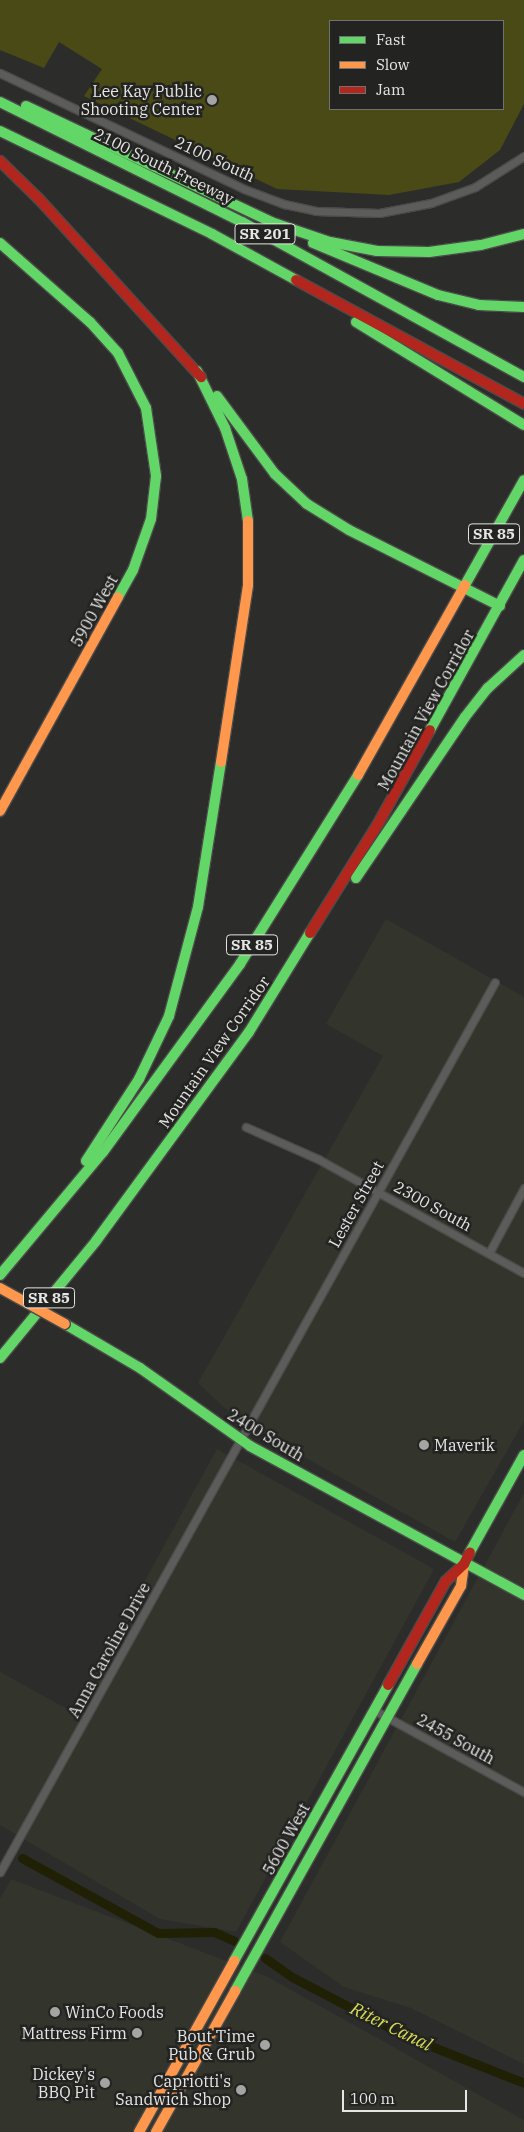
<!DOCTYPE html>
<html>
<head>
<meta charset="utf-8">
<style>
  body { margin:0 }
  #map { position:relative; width:524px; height:2132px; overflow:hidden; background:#2c2d2b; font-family:"IBM Plex Serif",serif }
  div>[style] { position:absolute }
  .built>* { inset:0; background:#33342c }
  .green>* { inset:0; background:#494a15 }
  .canal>* { height:9px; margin:-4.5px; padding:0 4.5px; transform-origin:4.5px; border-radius:4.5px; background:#1f2004 }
  .roads { filter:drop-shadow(1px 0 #4b4b49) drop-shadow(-1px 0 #4b4b49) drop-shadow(0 1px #4b4b49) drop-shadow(0 -1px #4b4b49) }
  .street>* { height:7px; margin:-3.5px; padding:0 3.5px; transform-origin:3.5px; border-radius:3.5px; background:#5c5d5b }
  .fast>* { height:10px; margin:-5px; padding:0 5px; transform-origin:5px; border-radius:5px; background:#63d668 }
  .slow>* { height:10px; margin:-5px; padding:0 5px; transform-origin:5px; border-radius:5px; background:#ff974d }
  .jam>* { height:10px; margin:-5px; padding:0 5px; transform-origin:5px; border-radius:5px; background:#b3261e }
  .bridges { filter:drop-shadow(1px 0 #4b4b49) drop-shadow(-1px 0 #4b4b49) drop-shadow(0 1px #4b4b49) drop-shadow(0 -1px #4b4b49) }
  .slow-bridge>* { height:10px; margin:-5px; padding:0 5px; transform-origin:5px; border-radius:5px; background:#ff974d }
  .dots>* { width:14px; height:14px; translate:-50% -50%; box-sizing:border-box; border:2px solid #232421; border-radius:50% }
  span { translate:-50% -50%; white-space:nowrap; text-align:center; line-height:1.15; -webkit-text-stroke:5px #232421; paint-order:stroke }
  .shield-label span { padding:1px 4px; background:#232421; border:1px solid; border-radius:4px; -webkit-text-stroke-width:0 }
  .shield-label { font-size:15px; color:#e5e5e3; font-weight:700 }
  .poi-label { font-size:16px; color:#e5e5e3 }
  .right { translate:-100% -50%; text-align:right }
  .left { translate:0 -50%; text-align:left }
  .street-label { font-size:16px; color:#e5e5e3 }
  .water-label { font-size:18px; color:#d7dd54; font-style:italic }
  .legend { position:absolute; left:329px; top:20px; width:175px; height:90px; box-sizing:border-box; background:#232421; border:1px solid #71716f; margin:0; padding:6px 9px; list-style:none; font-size:15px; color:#e5e5e3 }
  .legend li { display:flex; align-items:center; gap:10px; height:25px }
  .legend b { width:25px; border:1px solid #71716f }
  .scale { position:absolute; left:342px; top:2090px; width:125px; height:22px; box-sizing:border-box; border:2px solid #e5e5e3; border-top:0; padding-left:6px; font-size:15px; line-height:18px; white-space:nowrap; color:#e5e5e3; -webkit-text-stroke:4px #232421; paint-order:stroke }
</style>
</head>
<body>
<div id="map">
  <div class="built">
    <i style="clip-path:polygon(386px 919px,524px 997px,524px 1421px,455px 1542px,237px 1419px,198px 1383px,383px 1056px,326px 1024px)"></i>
    <i style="clip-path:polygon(217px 1449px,434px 1569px,236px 1932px,160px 1919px,0 1825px,0 1672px,73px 1712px)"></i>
    <i style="clip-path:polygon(524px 1493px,524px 2064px,411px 2008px,344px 1987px,280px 1942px)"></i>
    <i style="clip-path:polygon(11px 1879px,266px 1976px,524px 2120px,524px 2132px,0 2132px,0 1899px)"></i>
  </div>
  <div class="green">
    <i style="clip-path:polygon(evenodd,0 0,524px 0,524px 104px,500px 150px,459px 182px,389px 195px,277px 189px,84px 96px,102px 69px,59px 42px,44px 68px,0 50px,0 0,330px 21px,503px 21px,503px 109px,330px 109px,330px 21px)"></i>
  </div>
  <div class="canal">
    <i style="left:22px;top:1858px;width:155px;rotate:28.9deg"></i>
    <i style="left:158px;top:1933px;width:56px;rotate:-1deg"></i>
    <i style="left:214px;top:1932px;width:22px;rotate:24deg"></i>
    <i style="left:265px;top:1958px;width:35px;rotate:35deg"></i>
    <i style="left:294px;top:1978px;width:123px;rotate:27.6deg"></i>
    <i style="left:403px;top:2035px;width:130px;rotate:21.6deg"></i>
  </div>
  <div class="roads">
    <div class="street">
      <i style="left:0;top:73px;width:270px;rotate:25.4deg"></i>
      <i style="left:244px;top:189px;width:43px;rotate:20.6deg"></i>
      <i style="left:284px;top:204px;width:33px;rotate:12deg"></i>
      <i style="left:316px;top:211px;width:63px;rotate:1.8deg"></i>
      <i style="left:379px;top:213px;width:53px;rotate:-10.9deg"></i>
      <i style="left:431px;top:203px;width:47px;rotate:-20deg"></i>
      <i style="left:475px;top:187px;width:58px;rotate:-32.3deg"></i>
      <i style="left:246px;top:1127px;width:79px;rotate:24deg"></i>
      <i style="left:318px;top:1159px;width:235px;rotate:29deg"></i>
      <i style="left:489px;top:1253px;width:74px;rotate:-61.7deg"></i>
      <i style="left:374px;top:1710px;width:171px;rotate:28.7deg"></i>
      <i style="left:0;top:1872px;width:1018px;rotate:-60.92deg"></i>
    </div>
    <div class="fast">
      <i style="left:0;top:102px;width:270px;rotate:26.4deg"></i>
      <i style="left:242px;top:222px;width:322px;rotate:28.8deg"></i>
      <i style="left:26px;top:106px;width:271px;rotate:25.3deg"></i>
      <i style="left:271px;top:222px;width:62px;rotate:18.7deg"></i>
      <i style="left:330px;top:242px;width:48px;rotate:10.8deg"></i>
      <i style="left:377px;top:251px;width:52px;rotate:1.1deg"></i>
      <i style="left:429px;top:252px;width:52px;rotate:-7.7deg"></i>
      <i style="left:481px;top:245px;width:44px;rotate:-14.3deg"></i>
      <i style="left:0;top:131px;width:236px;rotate:25.9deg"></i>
      <i style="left:212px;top:234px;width:96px;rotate:28.7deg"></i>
      <i style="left:0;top:243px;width:120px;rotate:41.3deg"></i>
      <i style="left:90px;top:322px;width:42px;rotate:47.9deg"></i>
      <i style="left:118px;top:353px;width:62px;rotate:63deg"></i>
      <i style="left:146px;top:408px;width:69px;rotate:81.6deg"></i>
      <i style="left:156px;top:476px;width:43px;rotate:96.6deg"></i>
      <i style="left:151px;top:519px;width:54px;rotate:109.4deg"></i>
      <i style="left:133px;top:570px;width:31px;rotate:119deg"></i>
      <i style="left:313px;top:243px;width:135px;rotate:22.6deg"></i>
      <i style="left:438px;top:295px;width:42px;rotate:13.7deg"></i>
      <i style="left:479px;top:305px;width:45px;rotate:2.5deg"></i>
      <i style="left:356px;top:322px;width:197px;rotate:31.5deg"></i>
      <i style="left:197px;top:371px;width:64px;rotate:63.8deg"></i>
      <i style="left:225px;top:428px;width:54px;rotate:71.6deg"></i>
      <i style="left:242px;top:479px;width:42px;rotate:81.9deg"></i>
      <i style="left:217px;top:396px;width:97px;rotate:53.4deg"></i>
      <i style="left:275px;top:474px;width:44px;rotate:43.2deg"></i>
      <i style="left:307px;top:504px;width:49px;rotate:31.8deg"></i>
      <i style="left:349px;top:530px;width:169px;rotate:26.7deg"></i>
      <i style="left:465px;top:585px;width:120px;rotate:-60.7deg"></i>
      <i style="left:430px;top:730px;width:194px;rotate:-61.1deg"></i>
      <i style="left:356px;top:878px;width:194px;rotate:-55.9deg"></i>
      <i style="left:465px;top:717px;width:37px;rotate:-52deg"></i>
      <i style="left:488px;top:688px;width:49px;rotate:-42.5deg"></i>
      <i style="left:86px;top:1161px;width:98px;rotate:-57.1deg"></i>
      <i style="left:139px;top:1079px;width:70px;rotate:-64.5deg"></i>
      <i style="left:169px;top:1016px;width:113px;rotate:-75.1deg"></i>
      <i style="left:198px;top:907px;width:147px;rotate:-81deg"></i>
      <i style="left:0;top:1275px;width:160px;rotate:-50.1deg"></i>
      <i style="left:103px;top:1152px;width:233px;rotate:-53.9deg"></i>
      <i style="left:240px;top:964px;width:223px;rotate:-58deg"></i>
      <i style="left:65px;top:1324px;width:87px;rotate:30.4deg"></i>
      <i style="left:140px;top:1368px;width:135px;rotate:35.3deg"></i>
      <i style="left:250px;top:1446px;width:312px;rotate:28.5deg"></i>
      <i style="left:0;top:1358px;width:151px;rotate:-50.6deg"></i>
      <i style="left:96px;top:1241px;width:259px;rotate:-53.8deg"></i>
      <i style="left:249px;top:1032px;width:116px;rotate:-58.4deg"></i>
      <i style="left:470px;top:1552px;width:111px;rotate:-60.9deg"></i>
      <i style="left:234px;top:1961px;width:316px;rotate:-60.8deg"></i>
      <i style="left:235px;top:1991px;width:374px;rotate:-60.9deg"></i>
    </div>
    <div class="slow">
      <i style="left:221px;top:762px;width:179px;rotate:-81.3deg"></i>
      <i style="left:248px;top:585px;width:64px;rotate:-90deg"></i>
      <i style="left:358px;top:775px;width:218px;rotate:-60.6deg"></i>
      <i style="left:0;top:811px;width:244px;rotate:-61.1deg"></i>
      <i style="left:417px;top:1664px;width:90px;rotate:-60.6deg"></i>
      <i style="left:461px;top:1586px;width:22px;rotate:-82deg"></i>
      <i style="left:139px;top:2132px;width:196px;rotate:-60.9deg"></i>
      <i style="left:156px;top:2132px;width:162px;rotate:-60.7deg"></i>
    </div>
    <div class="jam">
      <i style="left:0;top:161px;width:54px;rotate:44.3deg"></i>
      <i style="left:39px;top:199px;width:241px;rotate:47.7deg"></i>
      <i style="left:296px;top:280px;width:260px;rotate:28.5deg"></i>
      <i style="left:310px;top:933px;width:131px;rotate:-58.1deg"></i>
      <i style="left:379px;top:822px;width:105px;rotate:-61deg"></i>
      <i style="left:388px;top:1685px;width:119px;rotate:-60.9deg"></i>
      <i style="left:446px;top:1581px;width:25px;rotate:-43deg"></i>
      <i style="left:464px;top:1564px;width:13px;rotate:-63deg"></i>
    </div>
  </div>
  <div class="bridges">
    <div class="slow-bridge">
      <i style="left:0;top:1288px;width:74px;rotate:29deg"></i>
    </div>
  </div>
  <div class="dots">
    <i style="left:212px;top:100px;background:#a4a5a3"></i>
    <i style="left:424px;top:1445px;background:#a4a5a3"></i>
    <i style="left:55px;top:2012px;background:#a4a5a3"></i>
    <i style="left:137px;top:2033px;background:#a4a5a3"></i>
    <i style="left:265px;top:2045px;background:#a4a5a3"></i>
    <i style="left:105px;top:2083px;background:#a4a5a3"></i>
    <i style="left:241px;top:2090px;background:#a4a5a3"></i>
  </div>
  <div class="shield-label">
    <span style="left:265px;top:234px">SR 201</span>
    <span style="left:494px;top:534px">SR 85</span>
    <span style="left:252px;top:945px">SR 85</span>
    <span style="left:49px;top:1298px">SR 85</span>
  </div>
  <div class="poi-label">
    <span class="right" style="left:202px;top:100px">Lee Kay Public<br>Shooting Center</span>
    <span class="left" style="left:434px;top:1445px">Maverik</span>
    <span class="left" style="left:65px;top:2012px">WinCo Foods</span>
    <span class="right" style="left:127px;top:2033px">Mattress Firm</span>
    <span class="right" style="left:255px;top:2045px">Bout Time<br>Pub &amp; Grub</span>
    <span class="right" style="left:95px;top:2083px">Dickey's<br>BBQ Pit</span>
    <span class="right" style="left:231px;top:2090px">Capriotti's<br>Sandwich Shop</span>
  </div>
  <div class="street-label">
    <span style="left:215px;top:159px;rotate:25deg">2100 South</span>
    <span style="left:164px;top:166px;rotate:26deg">2100 South Freeway</span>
    <span style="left:94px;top:611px;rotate:-61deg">5900 West</span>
    <span style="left:426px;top:710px;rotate:-61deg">Mountain View Corridor</span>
    <span style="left:214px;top:1052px;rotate:-55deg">Mountain View Corridor</span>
    <span style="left:356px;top:1204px;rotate:-61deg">Lester Street</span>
    <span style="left:433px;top:1206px;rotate:29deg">2300 South</span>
    <span style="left:266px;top:1435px;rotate:31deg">2400 South</span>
    <span style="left:109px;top:1650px;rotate:-61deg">Anna Caroline Drive</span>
    <span style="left:456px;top:1739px;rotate:29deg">2455 South</span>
    <span style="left:286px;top:1839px;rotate:-61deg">5600 West</span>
  </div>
  <div class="water-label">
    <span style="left:391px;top:2027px;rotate:26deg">Riter Canal</span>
  </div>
  <ul class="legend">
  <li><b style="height:6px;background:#63d668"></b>Fast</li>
  <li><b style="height:6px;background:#ff974d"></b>Slow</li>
  <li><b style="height:6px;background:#b3261e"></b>Jam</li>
  </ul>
  <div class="scale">100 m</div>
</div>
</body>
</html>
